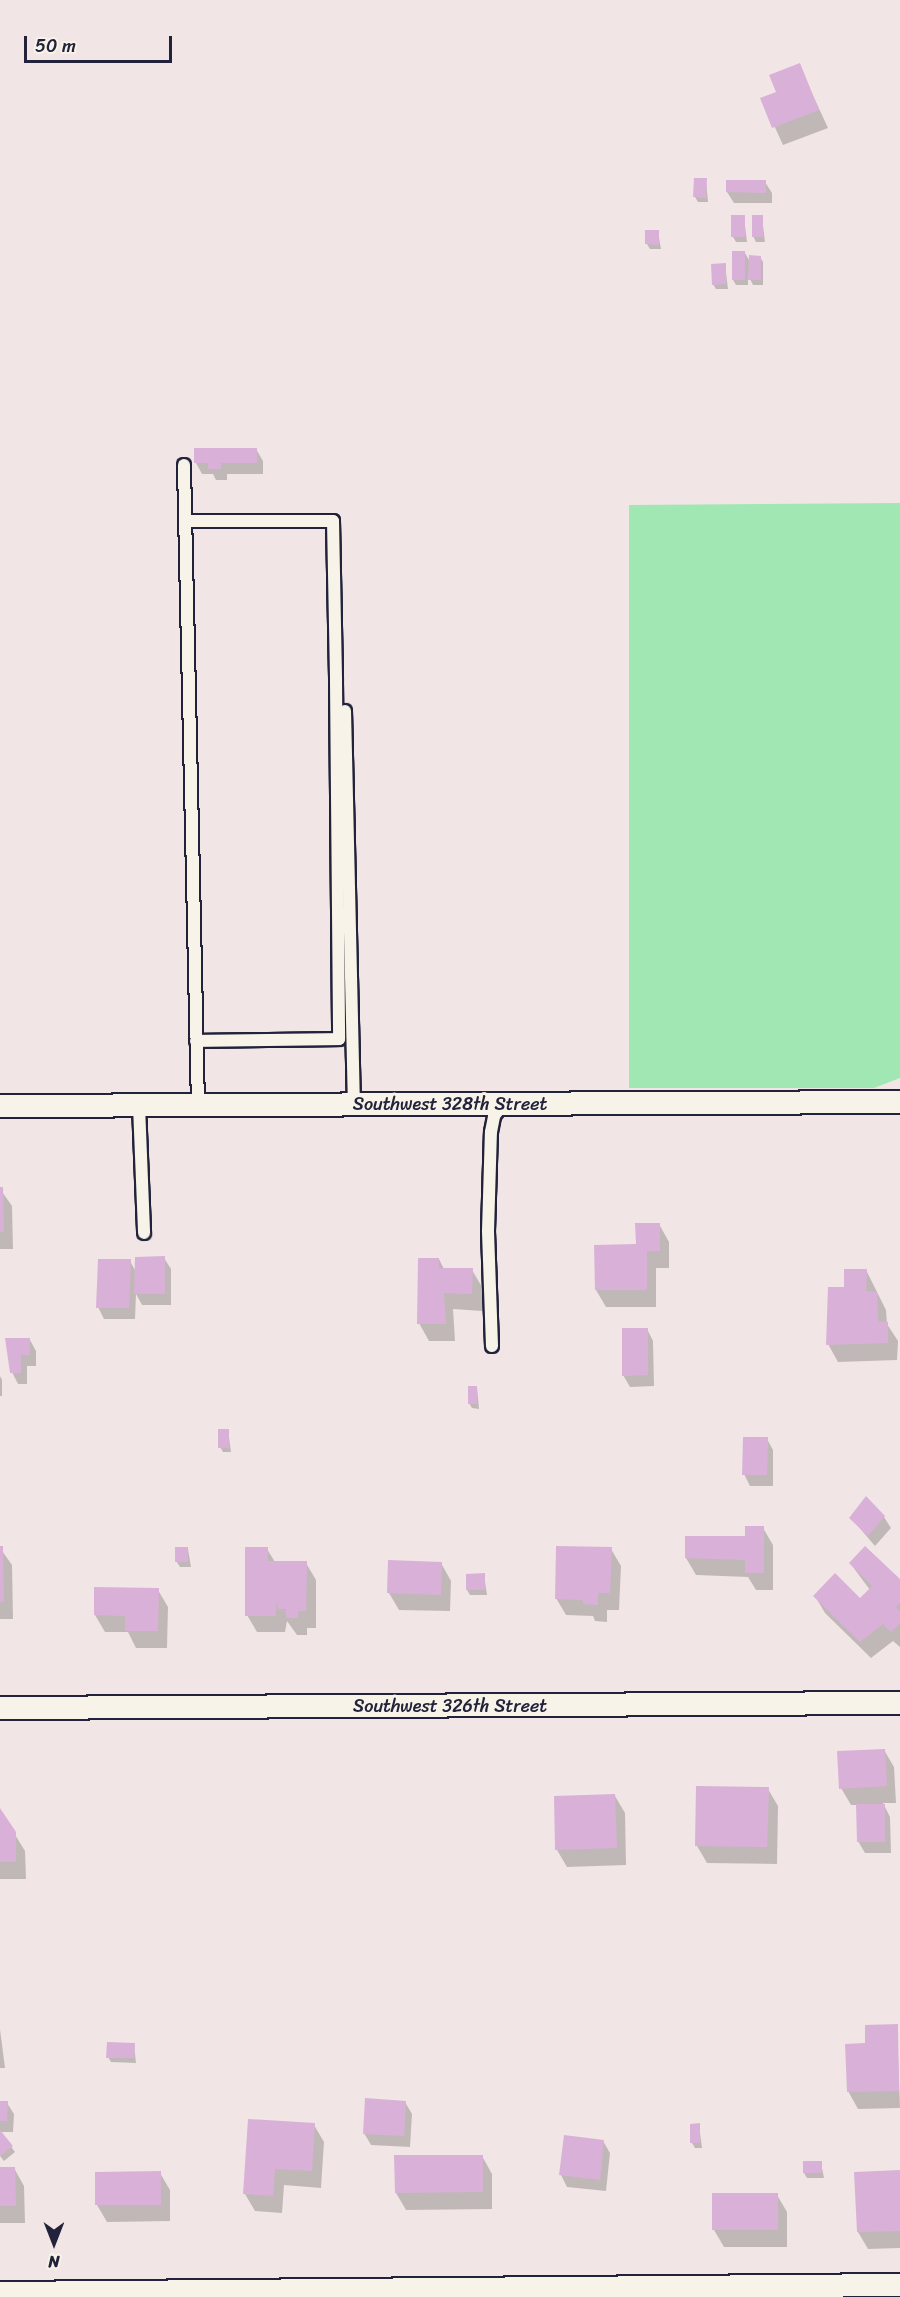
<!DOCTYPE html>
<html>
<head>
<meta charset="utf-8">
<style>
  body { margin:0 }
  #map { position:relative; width:900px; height:2297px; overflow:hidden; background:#f1e6e5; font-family:Sriracha,sans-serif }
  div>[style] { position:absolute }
  .green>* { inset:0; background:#a1e7b3 }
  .shadow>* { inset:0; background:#0003 }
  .building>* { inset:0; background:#d9b1d8 }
  .roads { filter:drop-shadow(2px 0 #22223b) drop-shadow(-2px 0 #22223b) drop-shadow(0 2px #22223b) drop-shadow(0 -2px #22223b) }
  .lane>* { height:12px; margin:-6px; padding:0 6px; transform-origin:6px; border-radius:6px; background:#f7f3e8 }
  .street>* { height:22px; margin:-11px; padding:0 11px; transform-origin:11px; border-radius:11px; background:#f7f3e8 }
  span { translate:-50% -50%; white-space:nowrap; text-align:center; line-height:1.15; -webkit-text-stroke:6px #f7f3e8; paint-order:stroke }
  .street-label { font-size:18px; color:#22223b }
  .north { position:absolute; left:24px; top:2213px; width:60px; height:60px; -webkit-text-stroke:4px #f7f3e8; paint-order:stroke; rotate:180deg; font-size:16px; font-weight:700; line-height:24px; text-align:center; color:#22223b }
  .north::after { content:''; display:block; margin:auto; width:21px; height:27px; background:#22223b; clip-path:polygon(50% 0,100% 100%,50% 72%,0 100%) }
  .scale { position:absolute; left:24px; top:36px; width:148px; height:27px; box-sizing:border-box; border:3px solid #22223b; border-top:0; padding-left:8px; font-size:18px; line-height:21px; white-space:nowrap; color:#22223b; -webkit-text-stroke:4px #f7f3e8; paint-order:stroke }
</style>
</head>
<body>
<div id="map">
  <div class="green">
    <i style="clip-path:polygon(900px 503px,900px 1078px,874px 1088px,629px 1088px,629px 505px)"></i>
  </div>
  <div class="shadow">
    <i style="clip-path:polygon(799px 65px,828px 128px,783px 145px,762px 99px,778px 93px)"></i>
    <i style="clip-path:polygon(706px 180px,708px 202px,698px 202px,695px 197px)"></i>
    <i style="clip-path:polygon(765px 182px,772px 193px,772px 203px,734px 203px,727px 192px)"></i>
    <i style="clip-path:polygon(744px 217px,747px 242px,736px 242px,733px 237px)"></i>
    <i style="clip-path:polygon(762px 217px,765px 242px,756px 242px,753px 236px)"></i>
    <i style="clip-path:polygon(658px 232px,661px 249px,650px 249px,647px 244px)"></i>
    <i style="clip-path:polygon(745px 253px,750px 262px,760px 257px,763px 262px,763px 285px,753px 285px,748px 275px,748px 285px,736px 285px,733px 280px)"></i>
    <i style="clip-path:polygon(725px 265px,728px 289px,716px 289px,713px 284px)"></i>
    <i style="clip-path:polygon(256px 449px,263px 461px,263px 474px,227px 474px,227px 480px,216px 480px,213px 474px,202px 474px,196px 463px)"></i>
    <i style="clip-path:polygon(0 1189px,12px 1206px,13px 1249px,0 1249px)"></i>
    <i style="clip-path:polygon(659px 1224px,669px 1242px,669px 1268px,656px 1268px,656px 1307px,606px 1307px,596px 1290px)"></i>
    <i style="clip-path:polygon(164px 1258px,171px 1269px,171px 1305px,142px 1305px,136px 1294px,135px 1319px,104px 1319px,98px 1307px,130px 1261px,136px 1272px)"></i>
    <i style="clip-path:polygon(439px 1259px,444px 1269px,472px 1270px,482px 1287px,482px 1311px,453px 1309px,455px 1341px,429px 1341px,419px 1323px)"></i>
    <i style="clip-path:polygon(866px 1270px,886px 1310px,887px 1324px,898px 1341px,897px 1360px,838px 1362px,828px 1344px,846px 1289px)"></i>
    <i style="clip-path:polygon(647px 1329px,653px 1341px,654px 1386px,630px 1387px,623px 1375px)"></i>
    <i style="clip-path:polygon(7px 1340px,30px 1340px,36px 1351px,36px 1366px,27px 1366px,27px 1384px,18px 1384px,12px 1372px)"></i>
    <i style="clip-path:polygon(0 1376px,2px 1380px,2px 1396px,0 1396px)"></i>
    <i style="clip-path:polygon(477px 1387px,479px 1409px,472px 1408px,469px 1403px)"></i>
    <i style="clip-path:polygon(228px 1430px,231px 1452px,223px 1452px,220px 1447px)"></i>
    <i style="clip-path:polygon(767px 1439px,773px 1450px,773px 1486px,750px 1486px,744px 1474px)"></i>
    <i style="clip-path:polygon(884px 1517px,891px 1528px,875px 1546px,851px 1518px)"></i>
    <i style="clip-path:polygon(763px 1528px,773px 1545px,773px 1590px,756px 1590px,748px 1577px,696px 1575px,686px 1558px,746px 1538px)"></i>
    <i style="clip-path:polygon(0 1548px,12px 1565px,13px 1619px,0 1619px)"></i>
    <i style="clip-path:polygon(188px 1549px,191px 1567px,180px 1567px,176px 1561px)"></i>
    <i style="clip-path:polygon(267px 1549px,275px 1562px,306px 1563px,316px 1580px,316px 1628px,307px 1628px,307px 1635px,297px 1635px,287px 1621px,285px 1632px,257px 1632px,247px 1615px)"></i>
    <i style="clip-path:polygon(611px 1549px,621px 1566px,619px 1610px,607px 1610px,607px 1622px,595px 1621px,593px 1616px,566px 1615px,556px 1598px)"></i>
    <i style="clip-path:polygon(441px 1563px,451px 1581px,450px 1611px,399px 1610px,389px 1593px)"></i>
    <i style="clip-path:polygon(850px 1563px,900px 1581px,900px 1647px,893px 1641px,871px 1658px,825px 1613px,815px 1596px,861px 1600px,870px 1590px)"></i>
    <i style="clip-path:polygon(484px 1575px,487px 1595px,470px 1595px,467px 1590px)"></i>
    <i style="clip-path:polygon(158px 1590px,168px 1607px,167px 1648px,136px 1648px,128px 1632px,105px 1632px,95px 1615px)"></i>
    <i style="clip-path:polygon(884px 1750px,894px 1767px,896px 1803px,883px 1803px,890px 1817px,891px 1853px,865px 1853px,858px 1841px,858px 1805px,851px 1805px,841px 1788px)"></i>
    <i style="clip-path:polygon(768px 1789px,778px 1806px,777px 1864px,707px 1863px,697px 1846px)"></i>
    <i style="clip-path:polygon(615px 1796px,625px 1813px,626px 1865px,567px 1867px,557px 1850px)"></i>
    <i style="clip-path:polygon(0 1810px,25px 1851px,26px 1879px,0 1879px)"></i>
    <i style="clip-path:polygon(897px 2026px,900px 2108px,858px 2109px,848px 2091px,867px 2045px)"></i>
    <i style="clip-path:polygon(0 2029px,5px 2068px,0 2068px)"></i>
    <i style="clip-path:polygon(134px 2045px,136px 2063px,111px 2062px,108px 2057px)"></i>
    <i style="clip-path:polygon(405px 2102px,412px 2114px,410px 2147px,371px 2145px,364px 2133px)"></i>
    <i style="clip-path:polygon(0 2103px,7px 2103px,14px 2114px,13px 2132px,0 2132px)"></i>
    <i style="clip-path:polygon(314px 2125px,324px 2142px,321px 2188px,284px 2185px,282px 2213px,255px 2211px,245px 2194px)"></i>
    <i style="clip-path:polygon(699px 2125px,702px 2148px,695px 2148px,692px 2143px)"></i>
    <i style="clip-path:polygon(0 2132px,15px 2152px,4px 2161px,0 2156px)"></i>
    <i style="clip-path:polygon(603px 2141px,610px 2153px,606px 2191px,567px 2187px,561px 2175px)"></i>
    <i style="clip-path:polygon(482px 2156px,492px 2174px,492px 2209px,406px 2210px,396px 2193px)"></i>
    <i style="clip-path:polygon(821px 2163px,824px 2178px,807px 2178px,804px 2173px)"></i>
    <i style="clip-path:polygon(14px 2168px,24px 2186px,25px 2223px,0 2223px,0 2169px)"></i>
    <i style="clip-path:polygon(900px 2171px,900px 2248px,868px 2249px,858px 2232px)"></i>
    <i style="clip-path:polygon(160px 2173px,170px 2190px,170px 2221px,107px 2222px,97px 2205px)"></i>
    <i style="clip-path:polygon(777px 2195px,787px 2212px,787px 2247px,724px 2247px,714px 2230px)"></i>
  </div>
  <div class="building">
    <i style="clip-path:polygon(800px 63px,819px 110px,772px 128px,760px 98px,776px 92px,769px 75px)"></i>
    <i style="clip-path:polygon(694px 178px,707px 178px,706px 198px,693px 197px)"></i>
    <i style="clip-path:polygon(726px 180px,766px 180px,766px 193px,726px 192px)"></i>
    <i style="clip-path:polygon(731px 215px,745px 215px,745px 237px,731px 237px)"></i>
    <i style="clip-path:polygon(752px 215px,763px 215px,763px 237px,752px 237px)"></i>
    <i style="clip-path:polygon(645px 230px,659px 230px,659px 245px,645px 244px)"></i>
    <i style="clip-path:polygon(732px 251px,745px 251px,745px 280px,732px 280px)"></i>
    <i style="clip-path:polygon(749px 255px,761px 256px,761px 280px,748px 280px)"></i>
    <i style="clip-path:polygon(726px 263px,726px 284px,712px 285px,711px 264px)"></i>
    <i style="clip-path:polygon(194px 448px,257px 448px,257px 463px,221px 463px,221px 469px,208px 469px,208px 463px,194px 463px)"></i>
    <i style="clip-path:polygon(0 1187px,3px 1187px,4px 1232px,0 1232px)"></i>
    <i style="clip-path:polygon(635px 1223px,660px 1223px,660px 1251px,647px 1251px,647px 1290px,595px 1290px,594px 1245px,636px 1244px)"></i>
    <i style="clip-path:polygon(165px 1256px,165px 1294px,134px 1294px,135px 1257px)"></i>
    <i style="clip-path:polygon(418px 1258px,439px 1258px,439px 1268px,473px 1268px,472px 1294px,444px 1293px,446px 1324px,417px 1324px)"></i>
    <i style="clip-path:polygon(98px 1259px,131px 1259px,129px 1308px,96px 1308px)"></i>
    <i style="clip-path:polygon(844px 1269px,867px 1269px,866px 1291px,877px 1292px,878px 1321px,888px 1322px,888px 1343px,826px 1345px,828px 1287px,844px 1287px)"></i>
    <i style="clip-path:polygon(622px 1328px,648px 1328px,648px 1375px,622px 1376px)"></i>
    <i style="clip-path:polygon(5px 1338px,30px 1338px,30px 1355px,21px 1355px,21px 1373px,10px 1373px)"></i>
    <i style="clip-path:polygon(468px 1386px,477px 1386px,477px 1404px,468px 1404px)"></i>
    <i style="clip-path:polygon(218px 1429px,229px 1429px,229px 1448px,218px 1448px)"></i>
    <i style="clip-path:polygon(743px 1437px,768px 1437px,767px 1475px,742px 1475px)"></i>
    <i style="clip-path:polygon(866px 1496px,885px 1516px,868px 1536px,849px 1518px)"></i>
    <i style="clip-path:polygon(745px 1526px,764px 1526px,764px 1573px,745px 1573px,745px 1560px,685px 1558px,685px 1536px,745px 1536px)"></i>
    <i style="clip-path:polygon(0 1546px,3px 1546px,4px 1602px,0 1602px)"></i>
    <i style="clip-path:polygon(556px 1546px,612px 1547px,610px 1593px,598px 1593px,598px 1605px,584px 1604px,582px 1600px,555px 1599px)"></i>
    <i style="clip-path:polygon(865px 1546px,900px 1579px,900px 1603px,896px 1607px,900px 1611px,900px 1623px,891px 1632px,883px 1624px,860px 1642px,813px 1596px,835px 1573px,860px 1598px,872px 1586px,849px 1563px)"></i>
    <i style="clip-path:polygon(175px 1547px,188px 1547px,188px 1562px,175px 1562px)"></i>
    <i style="clip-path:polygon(245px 1547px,268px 1547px,268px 1561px,307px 1561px,306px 1611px,298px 1611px,298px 1618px,286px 1618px,286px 1609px,278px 1609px,276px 1601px,276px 1616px,245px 1616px)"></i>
    <i style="clip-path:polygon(388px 1560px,442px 1562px,441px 1595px,387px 1593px)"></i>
    <i style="clip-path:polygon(485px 1573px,485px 1590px,466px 1590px,466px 1574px)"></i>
    <i style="clip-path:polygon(94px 1587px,159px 1588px,158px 1631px,125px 1631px,125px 1616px,94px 1615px)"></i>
    <i style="clip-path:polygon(885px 1749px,887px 1786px,839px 1789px,837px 1751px)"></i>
    <i style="clip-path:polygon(696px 1786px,769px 1787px,767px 1847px,695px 1846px)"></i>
    <i style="clip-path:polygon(615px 1794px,617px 1848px,555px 1850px,554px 1796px)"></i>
    <i style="clip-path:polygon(856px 1804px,885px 1804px,885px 1842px,857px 1842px)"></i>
    <i style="clip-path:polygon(0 1808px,16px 1832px,16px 1862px,0 1862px)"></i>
    <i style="clip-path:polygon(898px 2024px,899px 2091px,847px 2092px,845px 2044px,865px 2043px,865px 2025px)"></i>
    <i style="clip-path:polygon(107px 2042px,135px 2043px,134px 2058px,106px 2058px)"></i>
    <i style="clip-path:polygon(365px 2098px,406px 2101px,404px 2136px,363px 2134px)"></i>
    <i style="clip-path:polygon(0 2101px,8px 2101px,7px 2121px,0 2121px)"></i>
    <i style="clip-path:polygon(248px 2119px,315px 2123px,312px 2171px,275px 2169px,273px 2196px,243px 2194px)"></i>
    <i style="clip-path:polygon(700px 2123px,700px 2143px,690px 2143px,690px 2124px)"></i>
    <i style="clip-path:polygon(0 2130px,13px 2146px,0 2156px)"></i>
    <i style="clip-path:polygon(564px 2135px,604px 2140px,600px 2180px,559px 2175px)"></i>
    <i style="clip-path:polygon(394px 2155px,483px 2155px,483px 2192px,395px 2193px)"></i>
    <i style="clip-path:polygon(803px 2161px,822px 2161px,822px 2173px,803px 2173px)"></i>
    <i style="clip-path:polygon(0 2167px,15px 2167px,16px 2206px,0 2206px)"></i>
    <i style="clip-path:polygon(900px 2170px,900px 2231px,857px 2232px,854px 2172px)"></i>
    <i style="clip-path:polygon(161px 2171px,161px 2205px,95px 2205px,95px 2172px)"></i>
    <i style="clip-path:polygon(712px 2193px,778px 2193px,778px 2230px,712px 2230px)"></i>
  </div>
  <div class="roads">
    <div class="lane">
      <i style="left:184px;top:465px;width:640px;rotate:88.75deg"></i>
      <i style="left:185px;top:521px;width:148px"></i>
      <i style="left:333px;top:521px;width:160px;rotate:88.9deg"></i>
      <i style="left:336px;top:681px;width:358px;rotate:89.5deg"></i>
      <i style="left:339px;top:1039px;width:143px;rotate:179.2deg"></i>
      <i style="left:345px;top:711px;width:394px;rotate:88.7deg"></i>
      <i style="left:139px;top:1106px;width:127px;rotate:87.7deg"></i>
      <i style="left:492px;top:1346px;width:115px;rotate:-92deg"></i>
      <i style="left:488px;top:1231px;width:99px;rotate:-88.3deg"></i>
      <i style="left:491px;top:1132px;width:16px;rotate:-79deg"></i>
      <i style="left:494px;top:1116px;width:15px;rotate:-53deg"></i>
    </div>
    <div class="street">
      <i style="left:0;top:1106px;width:900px;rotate:-0.25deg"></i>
      <i style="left:0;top:1708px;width:900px;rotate:-0.32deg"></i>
      <i style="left:0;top:2293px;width:900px;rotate:-0.51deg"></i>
    </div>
  </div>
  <div class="street-label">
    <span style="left:450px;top:1104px">Southwest 328th Street</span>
    <span style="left:450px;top:1706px">Southwest 326th Street</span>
  </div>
  <div class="north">N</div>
  <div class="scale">50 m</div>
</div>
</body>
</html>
